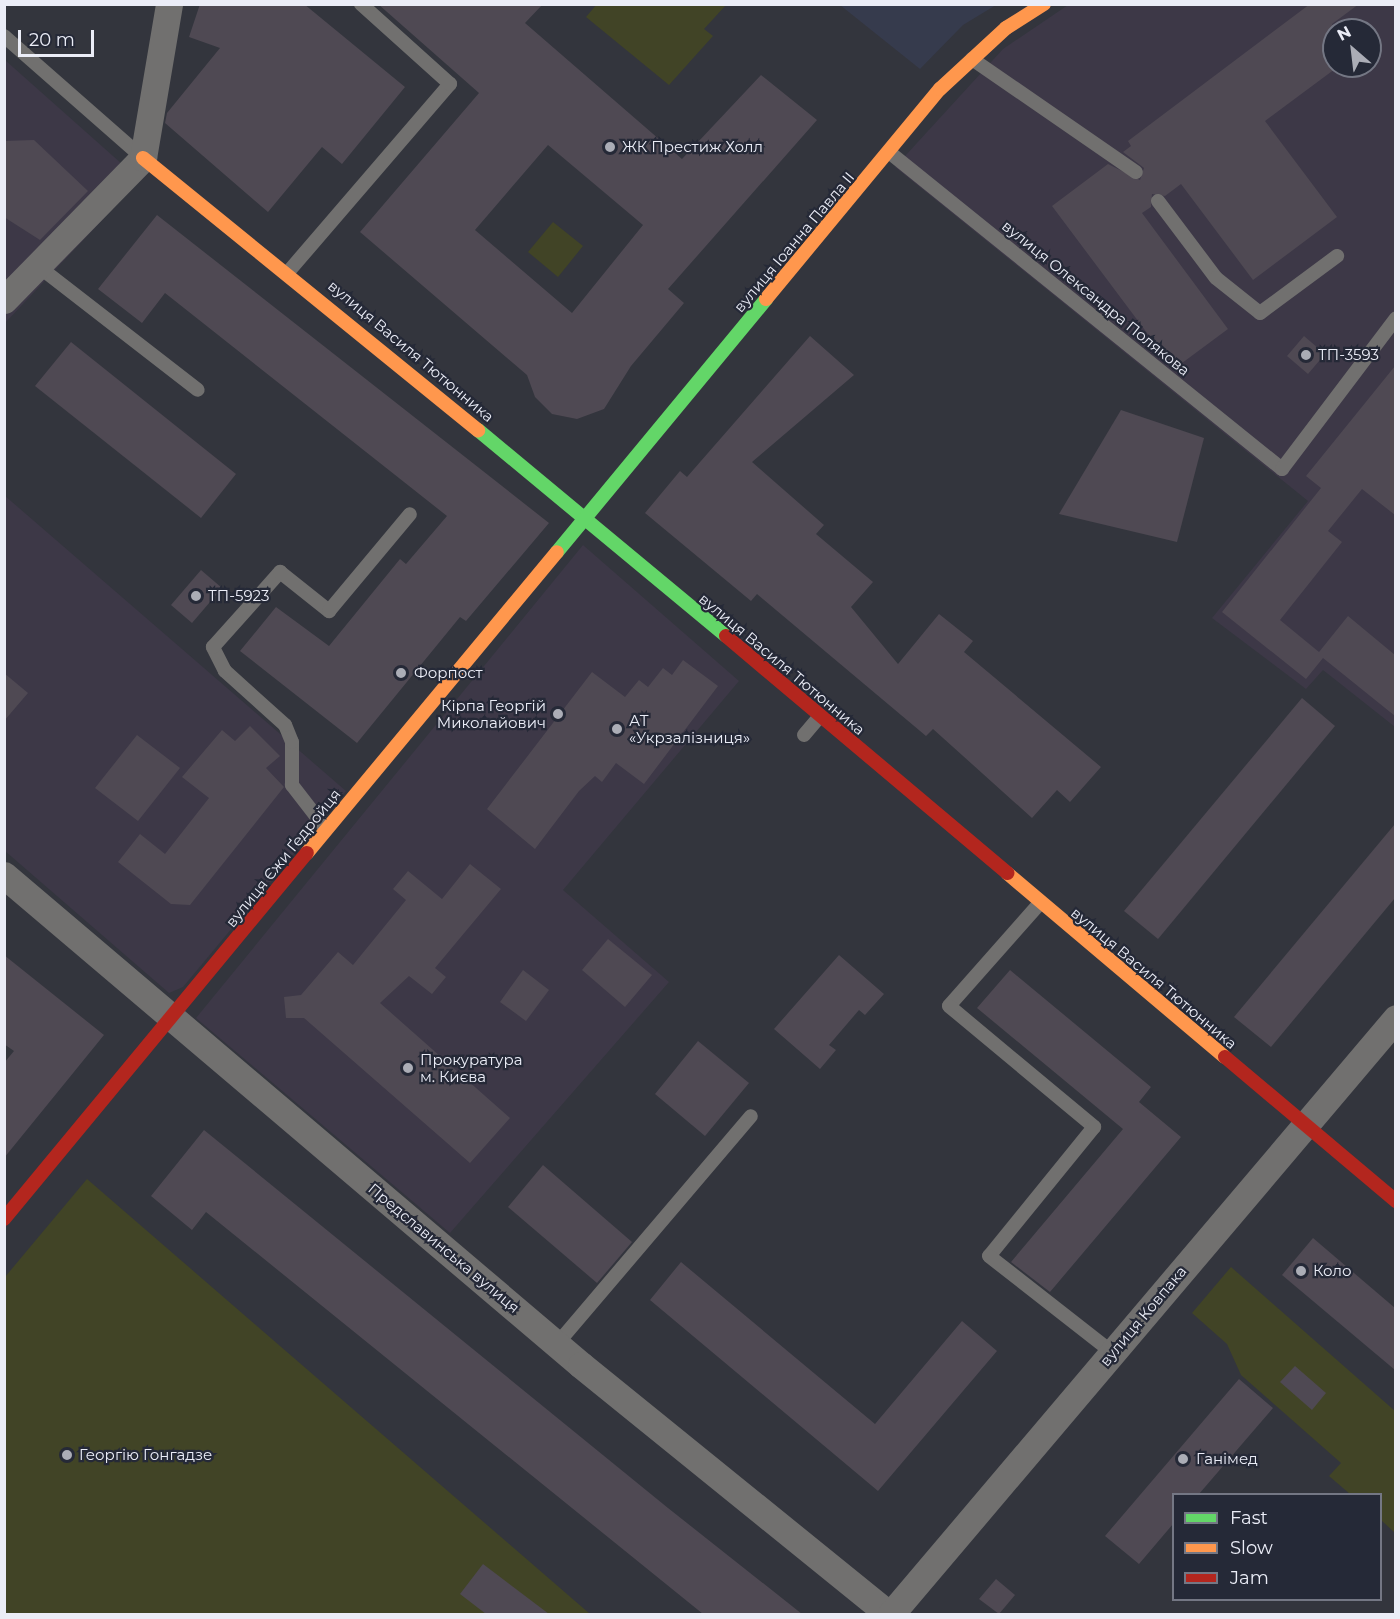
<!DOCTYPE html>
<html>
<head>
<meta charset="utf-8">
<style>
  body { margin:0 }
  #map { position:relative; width:1400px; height:1619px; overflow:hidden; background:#33353d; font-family:Montserrat,sans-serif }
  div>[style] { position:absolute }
  .commercial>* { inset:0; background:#3d3847 }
  .built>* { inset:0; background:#363b4d }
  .green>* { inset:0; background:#414426 }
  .building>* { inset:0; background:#4f4953 }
  .lane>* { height:14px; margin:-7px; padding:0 7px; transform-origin:7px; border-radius:7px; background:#71706f }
  .street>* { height:27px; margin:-13.5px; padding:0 13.5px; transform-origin:13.5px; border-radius:13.5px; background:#71706f }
  .fast>* { height:14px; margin:-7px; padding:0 7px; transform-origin:7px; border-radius:7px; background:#63d668 }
  .slow>* { height:14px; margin:-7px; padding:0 7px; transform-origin:7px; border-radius:7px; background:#ff974d }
  .jam>* { height:14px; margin:-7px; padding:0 7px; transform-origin:7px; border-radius:7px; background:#b3261e }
  .dots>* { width:16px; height:16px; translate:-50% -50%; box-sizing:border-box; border:3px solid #252937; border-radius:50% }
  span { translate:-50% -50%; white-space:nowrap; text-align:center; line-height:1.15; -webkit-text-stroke:4.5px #252937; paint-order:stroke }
  .poi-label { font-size:15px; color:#ebedf7 }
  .left { translate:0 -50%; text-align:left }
  .right { translate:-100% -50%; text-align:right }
  .street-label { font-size:15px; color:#ebedf7 }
  .frame { position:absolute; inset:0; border:6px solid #ebedf7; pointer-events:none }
  .legend { position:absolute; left:1172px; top:1493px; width:210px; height:108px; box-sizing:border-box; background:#252937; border:2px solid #747784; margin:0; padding:8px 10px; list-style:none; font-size:18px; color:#ebedf7 }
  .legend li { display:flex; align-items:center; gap:12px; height:30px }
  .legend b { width:30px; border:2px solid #747784 }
  .north { position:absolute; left:1322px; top:18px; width:60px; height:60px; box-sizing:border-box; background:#252937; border:2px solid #747784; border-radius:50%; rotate:332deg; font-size:16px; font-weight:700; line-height:24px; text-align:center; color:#ebedf7 }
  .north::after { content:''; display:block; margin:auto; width:21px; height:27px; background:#abadb6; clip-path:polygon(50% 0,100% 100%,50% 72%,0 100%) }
  .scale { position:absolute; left:18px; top:30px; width:76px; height:27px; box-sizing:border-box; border:3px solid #ebedf7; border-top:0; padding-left:8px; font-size:18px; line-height:21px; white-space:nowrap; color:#ebedf7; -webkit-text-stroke:4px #252937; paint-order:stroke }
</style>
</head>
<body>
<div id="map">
  <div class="commercial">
    <i style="clip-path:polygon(evenodd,1068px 5px,1395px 5px,1395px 727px,1323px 670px,1306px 689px,1212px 618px,1308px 501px,895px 167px,1003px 49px,1068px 5px,1334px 30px,1370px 30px,1370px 66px,1334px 66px,1334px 30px)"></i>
    <i style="clip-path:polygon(5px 60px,140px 180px,5px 323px)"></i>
    <i style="clip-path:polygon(4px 495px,346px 791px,183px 987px,169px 993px,5px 851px)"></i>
    <i style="clip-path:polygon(583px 545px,739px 681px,563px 890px,669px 982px,450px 1233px,196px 1018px)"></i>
  </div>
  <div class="built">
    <i style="clip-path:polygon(840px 5px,996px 5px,963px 25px,920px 69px)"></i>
  </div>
  <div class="green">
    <i style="clip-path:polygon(597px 4px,726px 4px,726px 5px,704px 29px,713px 36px,669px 85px,586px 17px)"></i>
    <i style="clip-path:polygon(553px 222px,583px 246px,558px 277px,528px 252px)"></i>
    <i style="clip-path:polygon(87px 1179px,590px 1614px,5px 1614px,5px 1277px)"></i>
    <i style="clip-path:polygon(1231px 1267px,1395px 1411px,1395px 1533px,1381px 1520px,1380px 1494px,1350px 1494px,1329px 1476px,1341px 1463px,1241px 1375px,1227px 1344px,1192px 1313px)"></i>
  </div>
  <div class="building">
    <i style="clip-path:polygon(200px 4px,304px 4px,405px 87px,342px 164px,322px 147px,268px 212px,165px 123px,167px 113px,220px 48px,189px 37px)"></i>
    <i style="clip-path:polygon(evenodd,378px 4px,543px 4px,525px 23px,682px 159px,761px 75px,817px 120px,668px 289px,684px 303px,631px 366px,604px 409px,577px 419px,552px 414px,535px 397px,527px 375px,360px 232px,479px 93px,378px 4px,548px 145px,643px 225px,572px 313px,475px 230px,548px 145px)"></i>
    <i style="clip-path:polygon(1310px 4px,1359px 4px,1332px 24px,1334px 66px,1339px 66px,1265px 121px,1337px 217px,1253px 280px,1181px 184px,1165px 196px,1152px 194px,1151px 207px,1142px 213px,1228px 329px,1174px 369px,1052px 206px,1108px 164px,1140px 180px,1144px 168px,1123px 152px,1131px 146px,1128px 141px)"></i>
    <i style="clip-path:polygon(34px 140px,88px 191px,40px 240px,4px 217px,4px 141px)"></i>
    <i style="clip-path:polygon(157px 215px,549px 523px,466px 621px,460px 617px,357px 743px,240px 651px,276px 607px,329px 646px,400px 559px,406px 564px,447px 516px,165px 293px,142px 323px,98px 289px)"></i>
    <i style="clip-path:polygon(810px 336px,854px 375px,752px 462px,824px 525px,816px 534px,873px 582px,851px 607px,898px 664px,939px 614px,973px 641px,964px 652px,1101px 767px,1070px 802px,1057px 790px,1032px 818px,933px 729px,926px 736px,757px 594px,751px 601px,645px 513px,680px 471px,687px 477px)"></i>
    <i style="clip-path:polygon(1304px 336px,1325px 354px,1308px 374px,1287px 356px)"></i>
    <i style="clip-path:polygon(71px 342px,236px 474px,201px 518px,35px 386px)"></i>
    <i style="clip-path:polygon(1395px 366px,1395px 515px,1362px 489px,1328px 531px,1342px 542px,1280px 620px,1319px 652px,1348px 616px,1395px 655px,1395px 716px,1323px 658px,1306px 679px,1222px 612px,1321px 488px,1306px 476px)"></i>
    <i style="clip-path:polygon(1121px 410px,1204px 438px,1177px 542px,1059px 514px)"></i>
    <i style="clip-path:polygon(201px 570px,222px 588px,192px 623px,171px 605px)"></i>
    <i style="clip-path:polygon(683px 660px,718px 686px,644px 784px,616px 763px,602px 782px,595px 776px,579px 791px,535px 849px,487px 809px,592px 672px,625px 697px,639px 680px,648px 687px,663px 668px,672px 675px)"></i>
    <i style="clip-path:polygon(4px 673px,28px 693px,4px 721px)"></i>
    <i style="clip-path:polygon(1302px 698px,1335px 726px,1158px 939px,1124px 911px)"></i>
    <i style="clip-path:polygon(250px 726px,280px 756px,266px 768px,284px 787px,190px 905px,171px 904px,118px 862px,140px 834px,165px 854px,209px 798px,182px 777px,222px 730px,235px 741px)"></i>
    <i style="clip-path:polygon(137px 735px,180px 768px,138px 821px,95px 788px)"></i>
    <i style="clip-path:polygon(1395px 824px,1395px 898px,1271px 1047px,1234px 1017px)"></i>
    <i style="clip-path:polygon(470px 864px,501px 889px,435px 968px,446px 977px,432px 994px,409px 976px,380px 1003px,510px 1118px,470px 1163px,304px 1018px,286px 1018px,284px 997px,301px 995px,338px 952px,353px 965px,406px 900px,393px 889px,408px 871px,442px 899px)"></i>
    <i style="clip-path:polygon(608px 939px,652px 975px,625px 1007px,582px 970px)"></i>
    <i style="clip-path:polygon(4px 955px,104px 1035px,4px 1158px,4px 1063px,14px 1051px,4px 1044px)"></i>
    <i style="clip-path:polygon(839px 955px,884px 994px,865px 1015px,859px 1010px,829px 1045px,836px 1050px,820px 1069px,774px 1029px)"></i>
    <i style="clip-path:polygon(523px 970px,549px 990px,526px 1021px,500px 1002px)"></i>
    <i style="clip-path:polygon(1010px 970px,1151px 1087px,1139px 1102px,1181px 1137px,1050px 1292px,1011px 1262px,1123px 1129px,977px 1008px)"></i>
    <i style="clip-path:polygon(698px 1041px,749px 1083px,705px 1136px,655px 1094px)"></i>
    <i style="clip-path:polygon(204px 1130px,668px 1508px,802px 1614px,703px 1614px,206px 1212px,192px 1230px,151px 1196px)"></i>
    <i style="clip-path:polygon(543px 1165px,632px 1242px,597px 1283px,508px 1207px)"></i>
    <i style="clip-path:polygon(1313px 1238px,1395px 1308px,1395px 1370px,1282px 1275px)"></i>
    <i style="clip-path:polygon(681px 1262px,875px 1424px,962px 1321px,997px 1351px,878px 1491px,650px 1300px)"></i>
    <i style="clip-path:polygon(1295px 1366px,1326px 1393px,1312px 1410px,1280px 1382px)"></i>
    <i style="clip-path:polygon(1239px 1379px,1273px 1408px,1199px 1494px,1173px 1494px,1173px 1524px,1139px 1564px,1105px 1536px)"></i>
    <i style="clip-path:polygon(483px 1564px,549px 1614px,486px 1614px,460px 1594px)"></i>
    <i style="clip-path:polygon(996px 1579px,1015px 1595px,999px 1614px,979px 1599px)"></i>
  </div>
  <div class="lane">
    <i style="left:4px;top:36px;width:185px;rotate:41.3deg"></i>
    <i style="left:972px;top:59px;width:199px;rotate:34.6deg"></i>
    <i style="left:889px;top:152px;width:505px;rotate:38.89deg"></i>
    <i style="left:1282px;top:469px;width:189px;rotate:-52.9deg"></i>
    <i style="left:1158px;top:201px;width:96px;rotate:53deg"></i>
    <i style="left:1216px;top:278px;width:56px;rotate:38.5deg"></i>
    <i style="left:1260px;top:313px;width:96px;rotate:-36.5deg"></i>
    <i style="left:38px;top:266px;width:202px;rotate:37.8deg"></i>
    <i style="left:289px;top:271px;width:247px;rotate:-49.3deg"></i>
    <i style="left:450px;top:84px;width:120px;rotate:-138deg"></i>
    <i style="left:804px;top:735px;width:23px;rotate:-50deg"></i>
    <i style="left:326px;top:829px;width:56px;rotate:-127.7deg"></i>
    <i style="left:292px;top:785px;width:43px;rotate:-90deg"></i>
    <i style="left:292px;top:742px;width:18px;rotate:-112deg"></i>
    <i style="left:285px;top:725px;width:81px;rotate:-138deg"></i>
    <i style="left:225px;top:671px;width:27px;rotate:-117deg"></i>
    <i style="left:213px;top:647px;width:101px;rotate:-48.2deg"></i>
    <i style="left:280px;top:572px;width:63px;rotate:38.5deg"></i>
    <i style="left:329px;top:611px;width:126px;rotate:-50.1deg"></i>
    <i style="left:1040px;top:903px;width:137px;rotate:131.5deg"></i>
    <i style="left:949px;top:1006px;width:189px;rotate:39.8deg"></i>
    <i style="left:1094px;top:1127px;width:166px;rotate:129.1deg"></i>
    <i style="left:989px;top:1256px;width:157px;rotate:38deg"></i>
    <i style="left:557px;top:1344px;width:299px;rotate:-49.6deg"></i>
  </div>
  <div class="street">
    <i style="left:4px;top:300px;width:199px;rotate:-45.6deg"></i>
    <i style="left:143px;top:158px;width:156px;rotate:-80.4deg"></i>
    <i style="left:4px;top:875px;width:757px;rotate:40.34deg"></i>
    <i style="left:581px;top:1365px;width:396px;rotate:39deg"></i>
    <i style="left:891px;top:1614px;width:781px;rotate:-49.72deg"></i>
  </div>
  <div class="fast">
    <i style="left:478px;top:430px;width:322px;rotate:39.7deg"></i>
    <i style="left:557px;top:552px;width:328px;rotate:-50.4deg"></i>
  </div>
  <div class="slow">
    <i style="left:143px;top:158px;width:432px;rotate:39.1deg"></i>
    <i style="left:766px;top:299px;width:273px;rotate:-50.4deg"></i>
    <i style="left:940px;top:89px;width:90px;rotate:-42.7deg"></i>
    <i style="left:1006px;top:28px;width:45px;rotate:-32.3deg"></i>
    <i style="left:307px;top:853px;width:391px;rotate:-50.3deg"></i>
    <i style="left:1007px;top:873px;width:285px;rotate:40.2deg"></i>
  </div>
  <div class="jam">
    <i style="left:726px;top:636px;width:368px;rotate:40.1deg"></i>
    <i style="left:1225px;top:1057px;width:224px;rotate:40.1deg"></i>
    <i style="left:4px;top:1219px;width:475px;rotate:-50.4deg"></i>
  </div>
  <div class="dots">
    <i style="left:610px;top:147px;background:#abadb6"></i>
    <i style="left:1306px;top:355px;background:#abadb6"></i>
    <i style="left:196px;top:596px;background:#abadb6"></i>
    <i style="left:401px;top:673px;background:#abadb6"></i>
    <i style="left:558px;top:714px;background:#abadb6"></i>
    <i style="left:617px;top:729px;background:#abadb6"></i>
    <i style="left:408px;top:1068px;background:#abadb6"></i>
    <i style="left:1301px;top:1271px;background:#abadb6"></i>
    <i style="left:67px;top:1455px;background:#abadb6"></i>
    <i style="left:1183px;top:1459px;background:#abadb6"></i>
  </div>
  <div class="poi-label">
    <span class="left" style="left:622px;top:147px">ЖК Престиж Холл</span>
    <span class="left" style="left:1318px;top:355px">ТП-3593</span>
    <span class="left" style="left:208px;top:596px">ТП-5923</span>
    <span class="left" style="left:414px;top:673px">Форпост</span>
    <span class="right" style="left:546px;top:714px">Кірпа Георгій<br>Миколайович</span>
    <span class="left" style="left:629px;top:729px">АТ<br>«Укрзалізниця»</span>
    <span class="left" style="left:420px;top:1068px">Прокуратура<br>м. Києва</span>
    <span class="left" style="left:1313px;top:1271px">Коло</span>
    <span class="left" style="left:79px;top:1455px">Георгію Гонгадзе</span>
    <span class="left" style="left:1196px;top:1459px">Ганімед</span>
  </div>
  <div class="street-label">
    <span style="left:794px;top:242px;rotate:-50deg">вулиця Іоанна Павла II</span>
    <span style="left:1096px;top:298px;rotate:39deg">вулиця Олександра Полякова</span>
    <span style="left:411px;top:351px;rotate:40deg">вулиця Василя Тютюнника</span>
    <span style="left:782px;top:664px;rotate:40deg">вулиця Василя Тютюнника</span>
    <span style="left:283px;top:858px;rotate:-51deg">вулиця Єжи Ґедройця</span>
    <span style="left:1154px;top:978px;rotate:40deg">вулиця Василя Тютюнника</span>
    <span style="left:444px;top:1248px;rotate:40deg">Предславинська вулиця</span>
    <span style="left:1143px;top:1316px;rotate:-50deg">вулиця Ковпака</span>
  </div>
  <div class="frame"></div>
  <ul class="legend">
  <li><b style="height:8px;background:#63d668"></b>Fast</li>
  <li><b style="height:8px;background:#ff974d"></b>Slow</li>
  <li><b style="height:8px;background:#b3261e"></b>Jam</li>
  </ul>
  <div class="north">N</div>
  <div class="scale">20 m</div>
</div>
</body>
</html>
